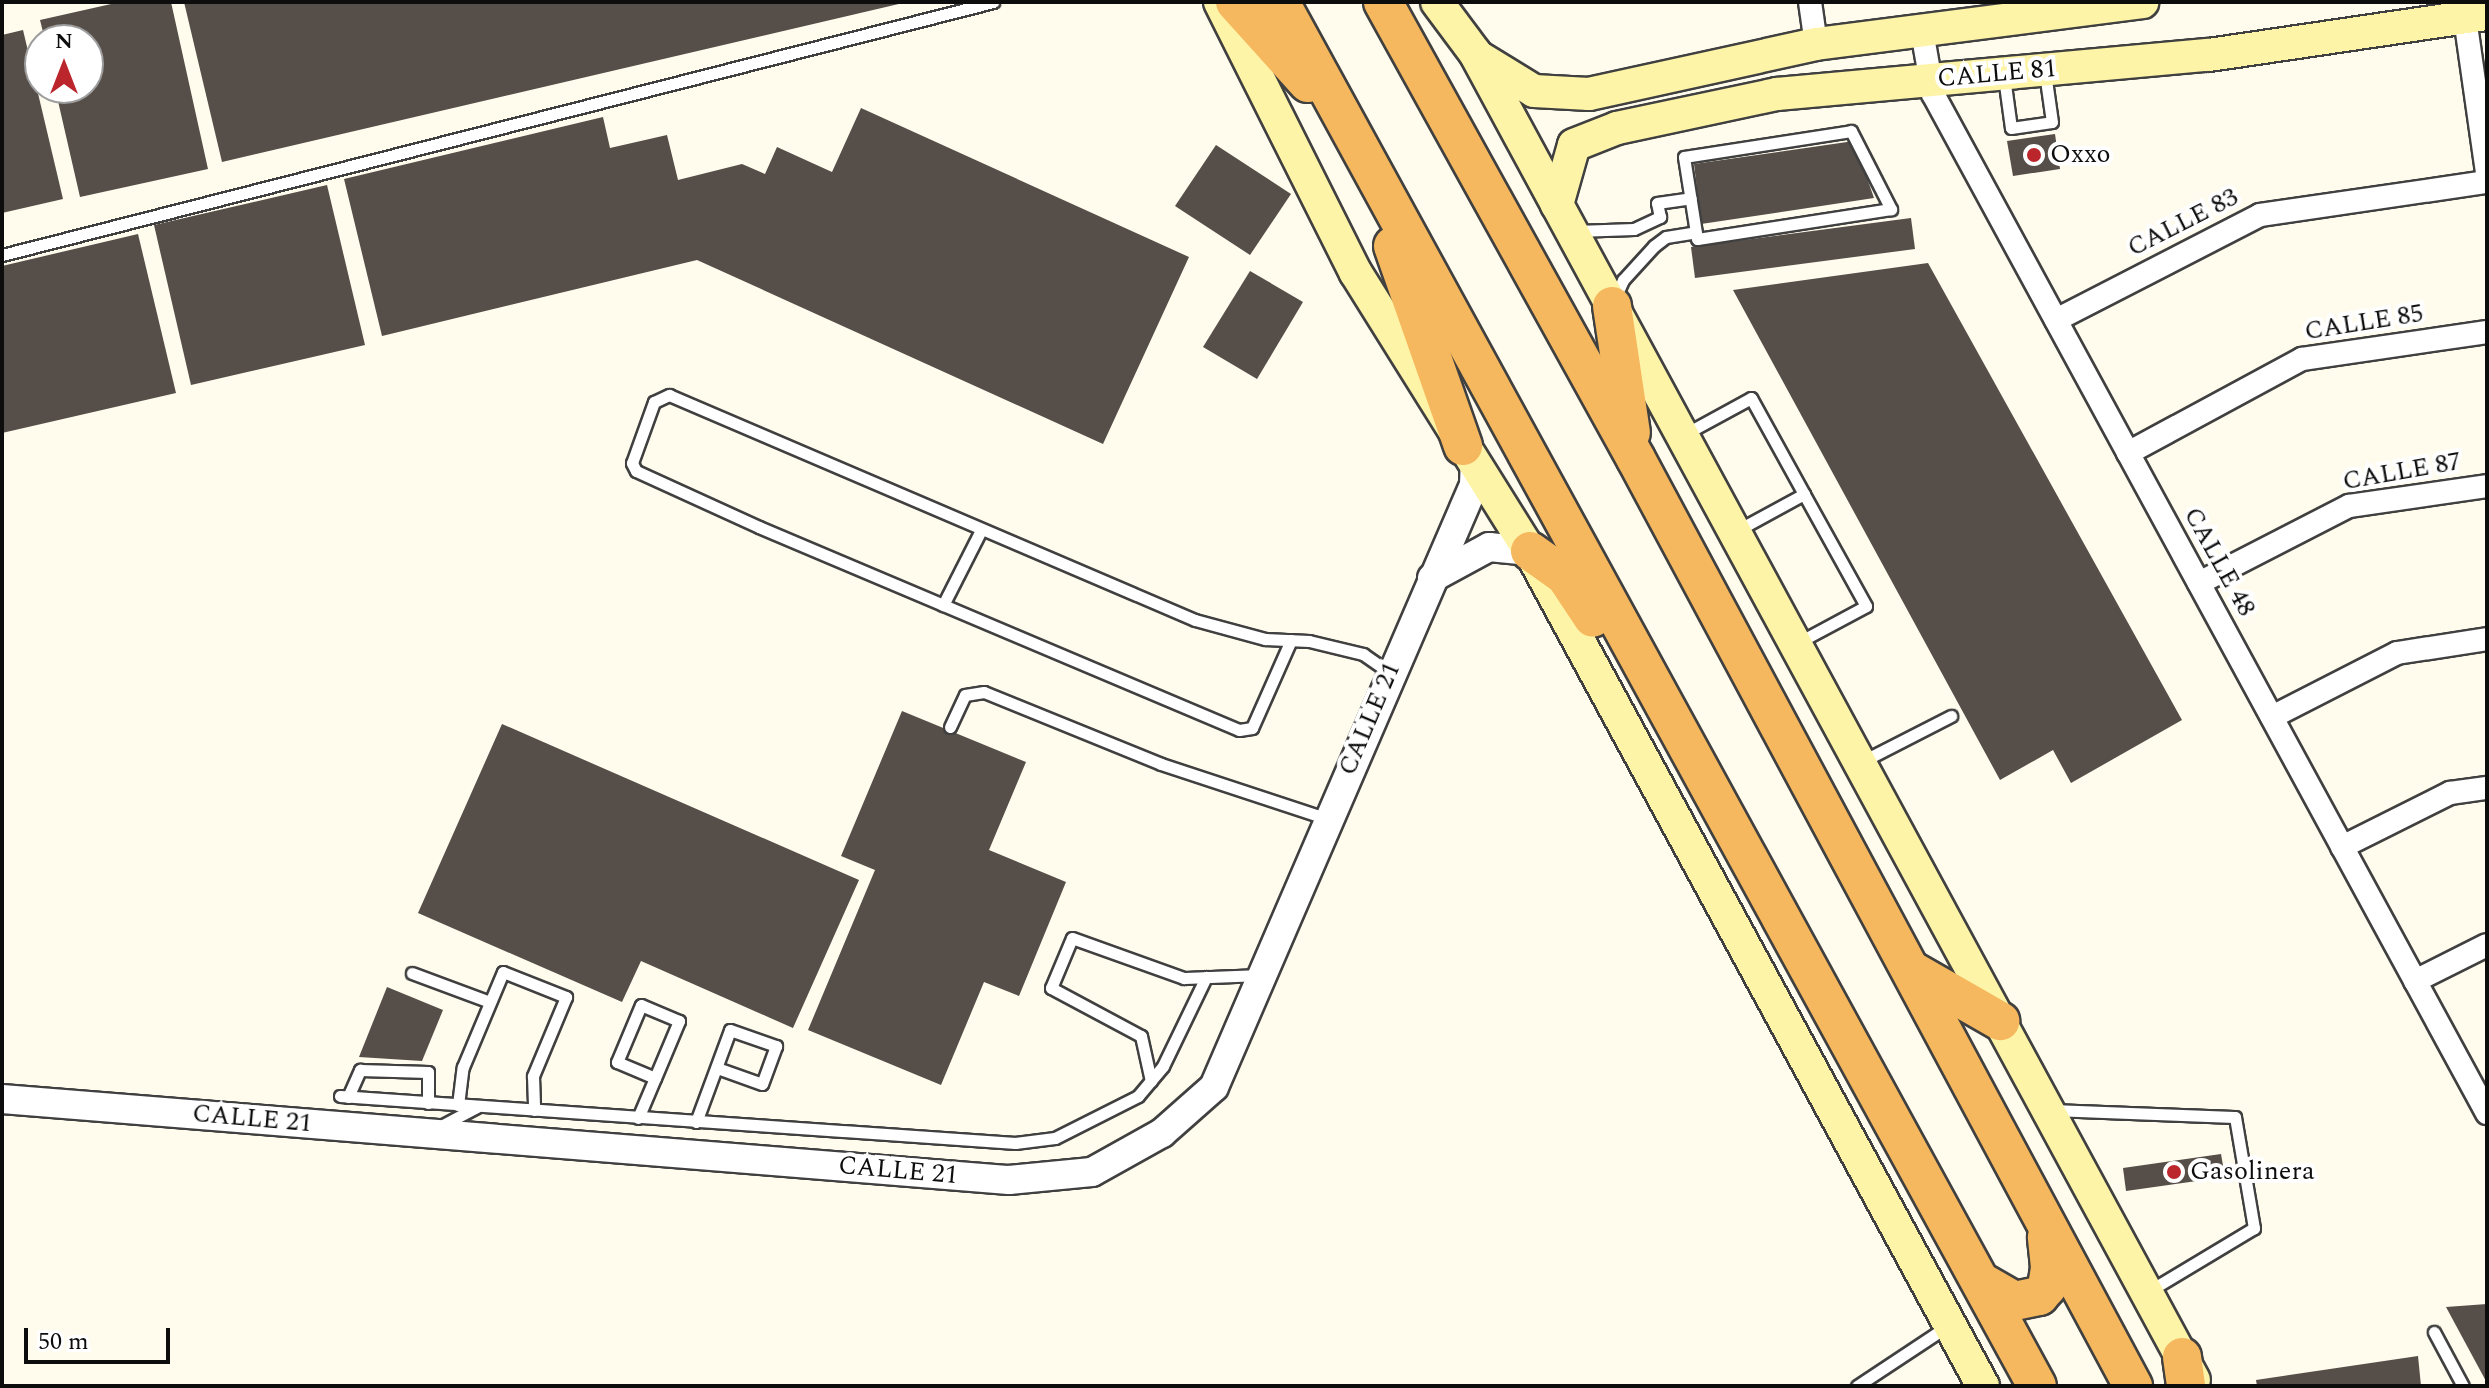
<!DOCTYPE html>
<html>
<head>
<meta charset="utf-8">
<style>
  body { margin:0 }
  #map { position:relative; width:2489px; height:1388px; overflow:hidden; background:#fffbed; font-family:Spectral,serif }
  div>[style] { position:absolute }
  .building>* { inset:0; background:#554e49 }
  .roads { filter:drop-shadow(2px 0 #404040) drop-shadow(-2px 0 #404040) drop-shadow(0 2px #404040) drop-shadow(0 -2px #404040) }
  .service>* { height:11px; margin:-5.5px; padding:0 5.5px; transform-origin:5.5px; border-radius:5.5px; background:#fff }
  .minor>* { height:22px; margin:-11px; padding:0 11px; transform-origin:11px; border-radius:11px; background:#fff }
  .tertiary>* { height:28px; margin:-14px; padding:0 14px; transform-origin:14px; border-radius:14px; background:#fff }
  .secondary>* { height:32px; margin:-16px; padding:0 16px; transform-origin:16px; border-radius:16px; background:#fef4a8 }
  .trunk>* { height:38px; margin:-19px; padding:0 19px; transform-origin:19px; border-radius:19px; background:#f5b85e }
  .dots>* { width:22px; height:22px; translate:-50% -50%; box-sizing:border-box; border:4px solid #fff; border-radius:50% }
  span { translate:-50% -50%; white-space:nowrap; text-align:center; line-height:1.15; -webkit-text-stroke:8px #fff; paint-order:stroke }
  .street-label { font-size:26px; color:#0d0d0d }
  .poi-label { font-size:26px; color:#0d0d0d }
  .left { translate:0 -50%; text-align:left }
  .frame { position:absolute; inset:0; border:4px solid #0d0d0d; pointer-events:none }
  .north { position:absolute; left:24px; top:24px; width:80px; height:80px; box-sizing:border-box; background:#fff; border:2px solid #9e9e9e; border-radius:50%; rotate:0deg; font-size:22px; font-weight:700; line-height:32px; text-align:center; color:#0d0d0d }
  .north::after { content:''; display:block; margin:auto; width:28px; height:36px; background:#bb262d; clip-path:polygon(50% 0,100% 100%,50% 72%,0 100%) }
  .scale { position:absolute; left:24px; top:1328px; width:146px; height:36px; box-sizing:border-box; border:4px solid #0d0d0d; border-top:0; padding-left:10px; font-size:24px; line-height:28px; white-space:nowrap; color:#0d0d0d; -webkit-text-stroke:6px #fff; paint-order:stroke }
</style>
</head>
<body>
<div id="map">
  <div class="building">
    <i style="clip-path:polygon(120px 2px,171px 2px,208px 169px,80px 197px,55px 88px,88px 88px,88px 40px,45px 40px,40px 20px)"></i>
    <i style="clip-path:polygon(184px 2px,902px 2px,903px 3px,222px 162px)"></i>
    <i style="clip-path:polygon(23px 30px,63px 199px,2px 213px,2px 35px)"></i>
    <i style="clip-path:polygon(861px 108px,1189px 257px,1103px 444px,697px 260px,382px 336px,344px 179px,603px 117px,610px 148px,667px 135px,678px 180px,742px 164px,765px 174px,777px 147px,832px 172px)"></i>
    <i style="clip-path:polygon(2055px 134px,2060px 169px,2013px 176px,2007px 141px)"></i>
    <i style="clip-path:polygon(1854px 141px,1874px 198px,1701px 224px,1694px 164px)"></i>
    <i style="clip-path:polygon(1216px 145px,1291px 194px,1250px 255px,1175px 206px)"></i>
    <i style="clip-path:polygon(327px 185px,365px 345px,191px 385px,154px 225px)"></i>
    <i style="clip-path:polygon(1911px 218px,1915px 249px,1695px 278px,1691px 247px)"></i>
    <i style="clip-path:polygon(138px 234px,176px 393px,2px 433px,2px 266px)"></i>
    <i style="clip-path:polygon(1928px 263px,2182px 720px,2071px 783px,2053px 750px,2000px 780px,1733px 290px)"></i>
    <i style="clip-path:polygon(1250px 271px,1303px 302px,1257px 379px,1203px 347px)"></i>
    <i style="clip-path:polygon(902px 711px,1026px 762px,989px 850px,1066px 882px,1019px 996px,984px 982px,941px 1085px,808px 1030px,875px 870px,841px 856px)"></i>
    <i style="clip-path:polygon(502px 724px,859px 880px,793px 1028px,641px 961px,622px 1002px,418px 913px)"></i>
    <i style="clip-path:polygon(387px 987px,443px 1010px,422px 1061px,359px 1057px)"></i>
    <i style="clip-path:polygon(2221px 1154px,2225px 1177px,2126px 1191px,2123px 1168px)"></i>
    <i style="clip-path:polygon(2487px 1304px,2487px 1383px,2446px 1307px)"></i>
    <i style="clip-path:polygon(2418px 1356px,2421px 1386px,2257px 1386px,2256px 1380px)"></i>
  </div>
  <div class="roads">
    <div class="service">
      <i style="left:2004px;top:77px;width:51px;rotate:82.2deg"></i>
      <i style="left:2011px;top:128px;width:41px;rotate:-8.3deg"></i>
      <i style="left:2052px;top:122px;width:49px;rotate:-98.1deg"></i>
      <i style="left:1851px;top:131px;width:88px;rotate:62.9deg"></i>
      <i style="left:1891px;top:209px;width:196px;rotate:171.2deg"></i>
      <i style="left:1697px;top:239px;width:83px;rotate:-99deg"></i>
      <i style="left:1684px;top:157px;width:169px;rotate:-8.8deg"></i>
      <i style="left:1576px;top:231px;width:58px;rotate:-2deg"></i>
      <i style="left:1634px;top:229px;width:29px;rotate:-25deg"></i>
      <i style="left:1660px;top:217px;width:14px;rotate:-102deg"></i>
      <i style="left:1657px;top:203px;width:34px;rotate:-8deg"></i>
      <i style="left:2px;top:255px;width:1023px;rotate:-14.32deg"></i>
      <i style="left:1615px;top:298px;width:20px;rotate:-66deg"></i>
      <i style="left:1623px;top:280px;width:46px;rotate:-47.6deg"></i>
      <i style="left:1654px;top:246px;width:15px;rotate:-37deg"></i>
      <i style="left:1666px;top:237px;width:30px;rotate:-9deg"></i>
      <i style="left:1685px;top:434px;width:75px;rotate:-28.6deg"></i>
      <i style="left:1751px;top:398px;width:110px;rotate:61.1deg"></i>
      <i style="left:1804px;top:494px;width:75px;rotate:151.4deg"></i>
      <i style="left:943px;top:605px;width:84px;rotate:-63.1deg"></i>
      <i style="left:1291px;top:640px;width:96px;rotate:113.9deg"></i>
      <i style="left:1252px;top:728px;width:13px;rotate:171deg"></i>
      <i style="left:1239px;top:730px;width:521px;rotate:-157.08deg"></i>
      <i style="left:759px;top:527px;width:135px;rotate:-155.5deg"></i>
      <i style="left:636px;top:471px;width:9px;rotate:-117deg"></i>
      <i style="left:632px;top:463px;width:65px;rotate:-70.2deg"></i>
      <i style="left:654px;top:402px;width:17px;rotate:-25deg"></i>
      <i style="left:669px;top:395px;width:572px;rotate:23.16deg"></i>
      <i style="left:1195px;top:620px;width:73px;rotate:15.2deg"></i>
      <i style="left:1265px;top:639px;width:44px;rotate:2.6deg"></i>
      <i style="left:1309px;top:641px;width:56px;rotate:13.5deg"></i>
      <i style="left:1363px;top:654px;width:32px;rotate:35deg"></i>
      <i style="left:1799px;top:642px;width:76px;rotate:-28.2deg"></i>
      <i style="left:1866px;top:606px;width:128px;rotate:-119deg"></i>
      <i style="left:950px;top:727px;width:35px;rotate:-65deg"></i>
      <i style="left:965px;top:695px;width:19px;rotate:-9deg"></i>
      <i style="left:984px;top:692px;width:191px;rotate:22.1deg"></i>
      <i style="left:1161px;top:764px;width:176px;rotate:18.2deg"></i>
      <i style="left:1863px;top:761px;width:99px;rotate:-27.1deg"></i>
      <i style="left:412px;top:973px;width:83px;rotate:20.4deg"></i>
      <i style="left:1151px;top:1081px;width:46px;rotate:-102.5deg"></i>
      <i style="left:1141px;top:1036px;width:102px;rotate:-151.9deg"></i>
      <i style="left:1051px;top:988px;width:54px;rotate:-67.2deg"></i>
      <i style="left:1072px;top:938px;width:119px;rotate:19.7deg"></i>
      <i style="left:1184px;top:978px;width:78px;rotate:-2.2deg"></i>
      <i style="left:340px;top:1096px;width:677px;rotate:3.98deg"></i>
      <i style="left:1015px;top:1143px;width:40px;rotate:-7.1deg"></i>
      <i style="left:1055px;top:1138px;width:93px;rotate:-26.8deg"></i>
      <i style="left:1138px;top:1096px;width:39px;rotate:-50deg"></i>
      <i style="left:1163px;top:1066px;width:99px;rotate:-64.2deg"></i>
      <i style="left:348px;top:1097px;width:30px;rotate:-66deg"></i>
      <i style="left:360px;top:1070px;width:68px;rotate:1.7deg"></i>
      <i style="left:428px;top:1072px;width:31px;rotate:90deg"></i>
      <i style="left:458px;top:1105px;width:38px;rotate:-83deg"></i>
      <i style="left:463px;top:1067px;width:103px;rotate:-67.2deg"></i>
      <i style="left:503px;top:972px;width:68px;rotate:21.6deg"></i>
      <i style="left:566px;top:997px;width:86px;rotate:112.7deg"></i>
      <i style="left:533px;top:1076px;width:34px;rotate:88deg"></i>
      <i style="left:2051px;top:1110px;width:184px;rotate:2.2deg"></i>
      <i style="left:2235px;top:1117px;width:113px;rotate:80.3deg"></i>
      <i style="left:2254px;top:1228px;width:122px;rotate:149deg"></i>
      <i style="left:638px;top:1118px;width:43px;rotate:-67deg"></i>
      <i style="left:655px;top:1078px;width:62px;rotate:-67.2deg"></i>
      <i style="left:679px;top:1021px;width:41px;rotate:-157.2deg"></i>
      <i style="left:641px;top:1005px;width:62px;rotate:112.8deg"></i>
      <i style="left:617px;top:1062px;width:41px;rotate:22.8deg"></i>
      <i style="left:696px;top:1122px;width:98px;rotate:-69.7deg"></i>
      <i style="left:730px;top:1030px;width:49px;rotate:19.2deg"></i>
      <i style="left:776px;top:1046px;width:40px;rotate:110.2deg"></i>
      <i style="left:762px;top:1084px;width:48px;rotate:-160.4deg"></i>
      <i style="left:439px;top:1127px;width:43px;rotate:-27.8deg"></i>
      <i style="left:2434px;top:1332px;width:61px;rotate:61.8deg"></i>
      <i style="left:1857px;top:1386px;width:107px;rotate:-33.5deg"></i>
    </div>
    <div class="minor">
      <i style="left:1810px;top:2px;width:42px;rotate:81.9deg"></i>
      <i style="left:2465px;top:18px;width:157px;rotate:81.9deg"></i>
      <i style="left:1922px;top:31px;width:64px;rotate:80.1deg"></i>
      <i style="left:1933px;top:94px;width:1160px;rotate:61.47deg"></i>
      <i style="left:2056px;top:320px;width:229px;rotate:-27.2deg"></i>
      <i style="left:2260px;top:215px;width:229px;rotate:-8.3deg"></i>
      <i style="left:2128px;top:453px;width:198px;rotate:-28.4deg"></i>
      <i style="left:2302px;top:359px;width:187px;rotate:-8.3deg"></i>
      <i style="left:2199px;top:583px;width:169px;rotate:-27.2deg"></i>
      <i style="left:2349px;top:506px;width:139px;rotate:-8.2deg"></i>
      <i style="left:2272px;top:717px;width:140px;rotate:-27.1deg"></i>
      <i style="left:2397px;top:653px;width:91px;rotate:-8.8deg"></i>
      <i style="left:2342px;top:847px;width:121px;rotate:-26.6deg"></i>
      <i style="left:2450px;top:793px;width:37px;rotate:-8deg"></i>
      <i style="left:2415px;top:981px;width:80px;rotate:-26.6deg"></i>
    </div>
    <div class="tertiary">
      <i style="left:1432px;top:578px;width:65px;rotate:-28.5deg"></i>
      <i style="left:1489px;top:547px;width:41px;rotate:5.6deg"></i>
      <i style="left:2px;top:1099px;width:1010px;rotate:4.6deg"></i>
      <i style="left:1009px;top:1180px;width:83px;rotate:-5.5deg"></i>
      <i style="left:1092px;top:1172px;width:80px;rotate:-29.1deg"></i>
      <i style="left:1162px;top:1133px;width:69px;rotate:-41.5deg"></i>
      <i style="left:1214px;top:1087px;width:656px;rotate:-66.64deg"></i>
      <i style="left:1474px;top:485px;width:24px;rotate:-88deg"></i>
    </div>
    <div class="secondary">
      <i style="left:1220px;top:2px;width:303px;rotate:63.4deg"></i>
      <i style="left:1356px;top:273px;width:328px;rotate:58deg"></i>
      <i style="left:1530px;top:551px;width:950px;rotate:61.52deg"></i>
      <i style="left:1437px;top:2px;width:64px;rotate:53.3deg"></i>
      <i style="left:1475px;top:53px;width:1509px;rotate:61.55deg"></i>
      <i style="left:1480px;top:58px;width:63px;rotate:31.4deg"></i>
      <i style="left:1534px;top:91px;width:55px;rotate:3.1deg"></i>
      <i style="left:1589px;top:94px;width:232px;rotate:-12.4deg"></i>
      <i style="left:1816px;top:44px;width:329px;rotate:-7.3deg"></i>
      <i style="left:1557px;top:205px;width:62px;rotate:-74.2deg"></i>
      <i style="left:1574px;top:145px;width:46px;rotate:-21.6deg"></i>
      <i style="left:1617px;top:128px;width:164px;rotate:-12deg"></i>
      <i style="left:1777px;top:94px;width:434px;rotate:-5.2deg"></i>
      <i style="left:2209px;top:55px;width:281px;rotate:-8.4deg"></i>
    </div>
    <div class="trunk">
      <i style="left:1235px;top:2px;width:109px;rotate:48deg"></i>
      <i style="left:1280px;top:2px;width:1577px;rotate:61.32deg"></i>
      <i style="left:1383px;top:2px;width:522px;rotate:61.03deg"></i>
      <i style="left:1636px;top:459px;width:1052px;rotate:61.8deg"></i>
      <i style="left:1393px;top:246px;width:212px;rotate:70.7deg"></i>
      <i style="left:1612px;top:306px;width:128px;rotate:81.5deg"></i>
      <i style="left:1530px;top:551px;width:43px;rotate:35.5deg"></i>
      <i style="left:1565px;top:576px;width:50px;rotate:56.3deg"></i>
      <i style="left:1911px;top:970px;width:103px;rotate:29.8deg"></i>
      <i style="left:1985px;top:1284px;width:34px;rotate:30deg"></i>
      <i style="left:2015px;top:1301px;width:25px;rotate:-12deg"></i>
      <i style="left:2039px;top:1296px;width:12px;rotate:-48deg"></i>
      <i style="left:2047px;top:1287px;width:20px;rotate:-81deg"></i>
      <i style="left:2050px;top:1267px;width:30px;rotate:-96deg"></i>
      <i style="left:2182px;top:1357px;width:29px;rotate:82deg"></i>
    </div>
  </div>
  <div class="dots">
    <i style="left:2034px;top:155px;background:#bb262d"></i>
    <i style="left:2174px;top:1172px;background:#bb262d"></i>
  </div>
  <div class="street-label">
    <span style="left:1997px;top:74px;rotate:-5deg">CALLE 81</span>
    <span style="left:2183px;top:223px;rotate:-27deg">CALLE 83</span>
    <span style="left:2364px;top:323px;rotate:-9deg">CALLE 85</span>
    <span style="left:2402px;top:472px;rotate:-10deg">CALLE 87</span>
    <span style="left:2219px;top:562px;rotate:61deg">CALLE 48</span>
    <span style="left:1370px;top:719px;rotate:-67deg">CALLE 21</span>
    <span style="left:252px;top:1119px;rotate:5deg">CALLE 21</span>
    <span style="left:898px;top:1171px;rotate:5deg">CALLE 21</span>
  </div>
  <div class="poi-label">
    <span class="left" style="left:2050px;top:155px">Oxxo</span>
    <span class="left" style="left:2190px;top:1172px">Gasolinera</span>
  </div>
  <div class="frame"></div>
  <div class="north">N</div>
  <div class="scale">50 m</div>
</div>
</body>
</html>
